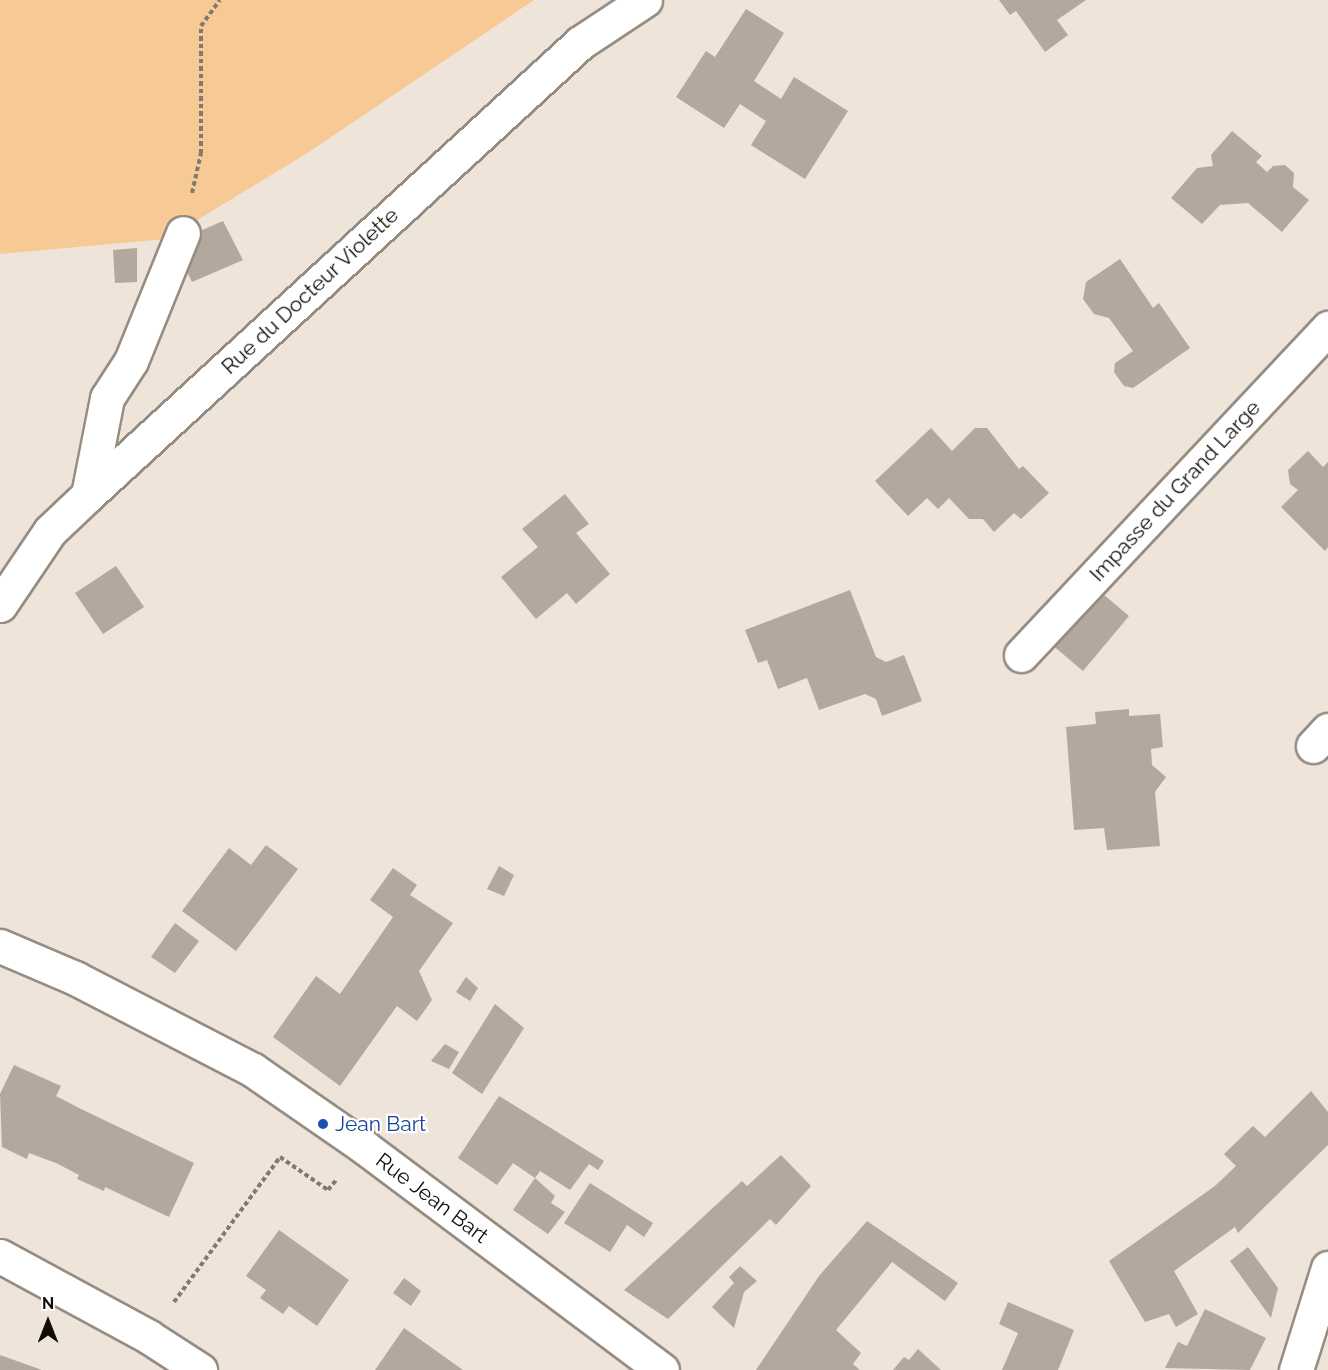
<!DOCTYPE html>
<html>
<head>
<meta charset="utf-8">
<style>
  body { margin:0 }
  #map { position:relative; width:1328px; height:1370px; overflow:hidden; background:#eee4d9; font-family:Raleway,sans-serif }
  div>[style] { position:absolute }
  .green>* { inset:0; background:#f7c995 }
  .building>* { inset:0; background:#b2a89d }
  .path>* { height:4px; margin-top:-2px; transform-origin:0; background:repeating-linear-gradient(90deg,#807a72 0 4.5px,transparent 0 7.5px) }
  .roads { filter:drop-shadow(2px 0 #968c82) drop-shadow(-2px 0 #968c82) drop-shadow(0 2px #968c82) drop-shadow(0 -2px #968c82) }
  .minor>* { height:33px; margin:-16.5px; padding:0 16.5px; transform-origin:16.5px; border-radius:16.5px; background:#fff }
  .tertiary>* { height:33px; margin:-16.5px; padding:0 16.5px; transform-origin:16.5px; border-radius:16.5px; background:#fff }
  .dots>* { width:16px; height:16px; translate:-50% -50%; box-sizing:border-box; border:3px solid #fff; border-radius:50% }
  span { translate:-50% -50%; white-space:nowrap; text-align:center; line-height:1.15; -webkit-text-stroke:4.5px #fff; paint-order:stroke }
  .street-label { font-size:21px; color:#100d09 }
  .transit-label { font-size:21px; color:#164399 }
  .left { translate:0 -50%; text-align:left }
  .north { position:absolute; left:18px; top:1292px; width:60px; height:60px; -webkit-text-stroke:4px #fff; paint-order:stroke; rotate:0deg; font-size:16px; font-weight:700; line-height:24px; text-align:center; color:#100d09 }
  .north::after { content:''; display:block; margin:auto; width:21px; height:27px; background:#100d09; clip-path:polygon(50% 0,100% 100%,50% 72%,0 100%) }
</style>
</head>
<body>
<div id="map">
  <div class="green">
    <i style="clip-path:polygon(0 0,534px 0,309px 152px,166px 239px,0 254px)"></i>
  </div>
  <div class="building">
    <i style="clip-path:polygon(999px 0,1086px 0,1057px 20px,1068px 35px,1045px 52px,1016px 11px,1010px 15px)"></i>
    <i style="clip-path:polygon(746px 9px,784px 33px,754px 81px,781px 99px,794px 77px,848px 111px,805px 179px,751px 145px,766px 121px,740px 104px,724px 128px,676px 97px,706px 51px,715px 57px)"></i>
    <i style="clip-path:polygon(1232px 131px,1262px 156px,1256px 162px,1267px 172px,1273px 166px,1285px 165px,1294px 173px,1293px 187px,1309px 200px,1282px 232px,1248px 203px,1220px 205px,1202px 224px,1171px 198px,1197px 168px,1213px 166px,1211px 155px)"></i>
    <i style="clip-path:polygon(223px 221px,243px 260px,192px 282px,188px 274px,182px 276px,182px 258px,194px 253px,186px 237px)"></i>
    <i style="clip-path:polygon(137px 248px,137px 282px,115px 283px,113px 250px)"></i>
    <i style="clip-path:polygon(1120px 259px,1153px 308px,1159px 303px,1190px 348px,1133px 388px,1124px 386px,1114px 372px,1115px 363px,1133px 351px,1109px 318px,1094px 314px,1083px 299px,1086px 282px)"></i>
    <i style="clip-path:polygon(931px 428px,952px 451px,975px 428px,987px 428px,1019px 469px,1023px 466px,1049px 493px,1021px 519px,1014px 513px,994px 532px,983px 519px,969px 519px,949px 498px,938px 509px,927px 498px,908px 516px,875px 481px)"></i>
    <i style="clip-path:polygon(1308px 451px,1323px 467px,1328px 462px,1328px 547px,1325px 551px,1281px 507px,1298px 490px,1290px 484px,1288px 470px)"></i>
    <i style="clip-path:polygon(565px 494px,589px 524px,576px 533px,610px 574px,576px 604px,567px 593px,536px 619px,501px 577px,538px 547px,522px 529px)"></i>
    <i style="clip-path:polygon(116px 566px,144px 607px,103px 634px,75px 593px)"></i>
    <i style="clip-path:polygon(1097px 589px,1129px 616px,1083px 671px,1051px 644px)"></i>
    <i style="clip-path:polygon(850px 590px,876px 657px,886px 662px,904px 655px,922px 701px,882px 716px,876px 699px,865px 694px,819px 710px,807px 678px,778px 689px,767px 660px,758px 663px,745px 630px)"></i>
    <i style="clip-path:polygon(1129px 709px,1129px 716px,1160px 714px,1163px 747px,1151px 749px,1152px 765px,1166px 777px,1155px 792px,1160px 846px,1107px 850px,1104px 828px,1074px 830px,1066px 727px,1096px 724px,1095px 712px)"></i>
    <i style="clip-path:polygon(266px 845px,298px 869px,236px 951px,182px 911px,229px 848px,251px 865px)"></i>
    <i style="clip-path:polygon(499px 866px,514px 875px,504px 896px,487px 889px)"></i>
    <i style="clip-path:polygon(393px 868px,417px 885px,410px 895px,453px 923px,419px 971px,432px 1000px,417px 1021px,397px 1006px,340px 1086px,273px 1037px,316px 976px,340px 994px,393px 917px,370px 900px)"></i>
    <i style="clip-path:polygon(175px 923px,199px 941px,175px 973px,151px 957px)"></i>
    <i style="clip-path:polygon(466px 977px,478px 988px,470px 1001px,456px 992px)"></i>
    <i style="clip-path:polygon(495px 1004px,524px 1028px,482px 1094px,452px 1073px)"></i>
    <i style="clip-path:polygon(445px 1044px,459px 1052px,449px 1069px,431px 1061px)"></i>
    <i style="clip-path:polygon(14px 1065px,61px 1086px,56px 1096px,81px 1109px,194px 1163px,169px 1217px,105px 1187px,104px 1191px,77px 1179px,79px 1175px,56px 1163px,29px 1153px,27px 1159px,2px 1147px,0 1094px)"></i>
    <i style="clip-path:polygon(1311px 1091px,1328px 1112px,1328px 1145px,1238px 1233px,1235px 1227px,1174px 1271px,1198px 1314px,1176px 1327px,1169px 1314px,1145px 1322px,1109px 1261px,1215px 1186px,1236px 1166px,1224px 1154px,1253px 1126px,1265px 1137px)"></i>
    <i style="clip-path:polygon(499px 1096px,604px 1161px,598px 1170px,589px 1164px,570px 1190px,540px 1171px,535px 1178px,513px 1163px,497px 1185px,458px 1158px)"></i>
    <i style="clip-path:polygon(781px 1155px,811px 1186px,776px 1225px,770px 1219px,668px 1319px,624px 1290px,742px 1181px,747px 1186px)"></i>
    <i style="clip-path:polygon(535px 1178px,555px 1196px,551px 1203px,565px 1212px,548px 1234px,513px 1210px)"></i>
    <i style="clip-path:polygon(590px 1183px,653px 1223px,644px 1237px,627px 1225px,610px 1252px,564px 1223px)"></i>
    <i style="clip-path:polygon(867px 1221px,958px 1283px,945px 1301px,892px 1262px,836px 1330px,861px 1353px,853px 1364px,860px 1370px,756px 1370px,819px 1276px)"></i>
    <i style="clip-path:polygon(279px 1230px,349px 1280px,317px 1326px,289px 1306px,283px 1314px,260px 1298px,266px 1290px,246px 1276px)"></i>
    <i style="clip-path:polygon(1248px 1247px,1278px 1288px,1271px 1318px,1230px 1261px)"></i>
    <i style="clip-path:polygon(740px 1266px,757px 1281px,744px 1292px,734px 1328px,712px 1307px,734px 1283px,729px 1277px)"></i>
    <i style="clip-path:polygon(404px 1278px,421px 1291px,411px 1306px,393px 1293px)"></i>
    <i style="clip-path:polygon(1008px 1302px,1074px 1330px,1058px 1370px,1002px 1370px,1018px 1333px,999px 1324px)"></i>
    <i style="clip-path:polygon(1205px 1309px,1266px 1338px,1250px 1370px,1165px 1368px,1178px 1342px,1187px 1346px)"></i>
    <i style="clip-path:polygon(404px 1328px,463px 1370px,375px 1370px)"></i>
    <i style="clip-path:polygon(918px 1349px,941px 1370px,893px 1370px,904px 1357px,909px 1360px)"></i>
    <i style="clip-path:polygon(0 1355px,42px 1370px,0 1370px)"></i>
  </div>
  <div class="path">
    <i style="left:192px;top:193px;width:41px;rotate:-77.3deg"></i>
    <i style="left:201px;top:153px;width:127px;rotate:-90deg"></i>
    <i style="left:201px;top:26px;width:32px;rotate:-54deg"></i>
    <i style="left:174px;top:1302px;width:180px;rotate:-53.8deg"></i>
    <i style="left:280px;top:1157px;width:58px;rotate:34.5deg"></i>
    <i style="left:328px;top:1190px;width:13px;rotate:-51deg"></i>
  </div>
  <div class="roads">
    <div class="minor">
      <i style="left:88px;top:495px;width:99px;rotate:-78.9deg"></i>
      <i style="left:107px;top:398px;width:44px;rotate:-57deg"></i>
      <i style="left:131px;top:361px;width:138px;rotate:-67.9deg"></i>
      <i style="left:0;top:605px;width:89px;rotate:-56deg"></i>
      <i style="left:50px;top:531px;width:52px;rotate:-43.5deg"></i>
      <i style="left:88px;top:495px;width:668px;rotate:-42.57deg"></i>
      <i style="left:580px;top:43px;width:78px;rotate:-33.5deg"></i>
      <i style="left:1021px;top:655px;width:449px;rotate:-46.8deg"></i>
      <i style="left:1313px;top:746px;width:22px;rotate:-47deg"></i>
      <i style="left:0;top:1256px;width:170px;rotate:28.5deg"></i>
      <i style="left:149px;top:1337px;width:61px;rotate:32.9deg"></i>
      <i style="left:1296px;top:1370px;width:107px;rotate:-72.6deg"></i>
    </div>
    <div class="tertiary">
      <i style="left:0;top:946px;width:82px;rotate:23.1deg"></i>
      <i style="left:75px;top:978px;width:200px;rotate:27.3deg"></i>
      <i style="left:253px;top:1070px;width:135px;rotate:34.7deg"></i>
      <i style="left:364px;top:1147px;width:372px;rotate:36.8deg"></i>
    </div>
  </div>
  <div class="dots">
    <i style="left:323px;top:1124px;background:#1a4fb4"></i>
  </div>
  <div class="street-label">
    <span style="left:310px;top:291px;rotate:-43deg">Rue du Docteur Violette</span>
    <span style="left:1175px;top:491px;rotate:-47deg">Impasse du Grand Large</span>
    <span style="left:432px;top:1198px;rotate:37deg">Rue Jean Bart</span>
  </div>
  <div class="transit-label">
    <span class="left" style="left:335px;top:1124px">Jean Bart</span>
  </div>
  <div class="north">N</div>
</div>
</body>
</html>
